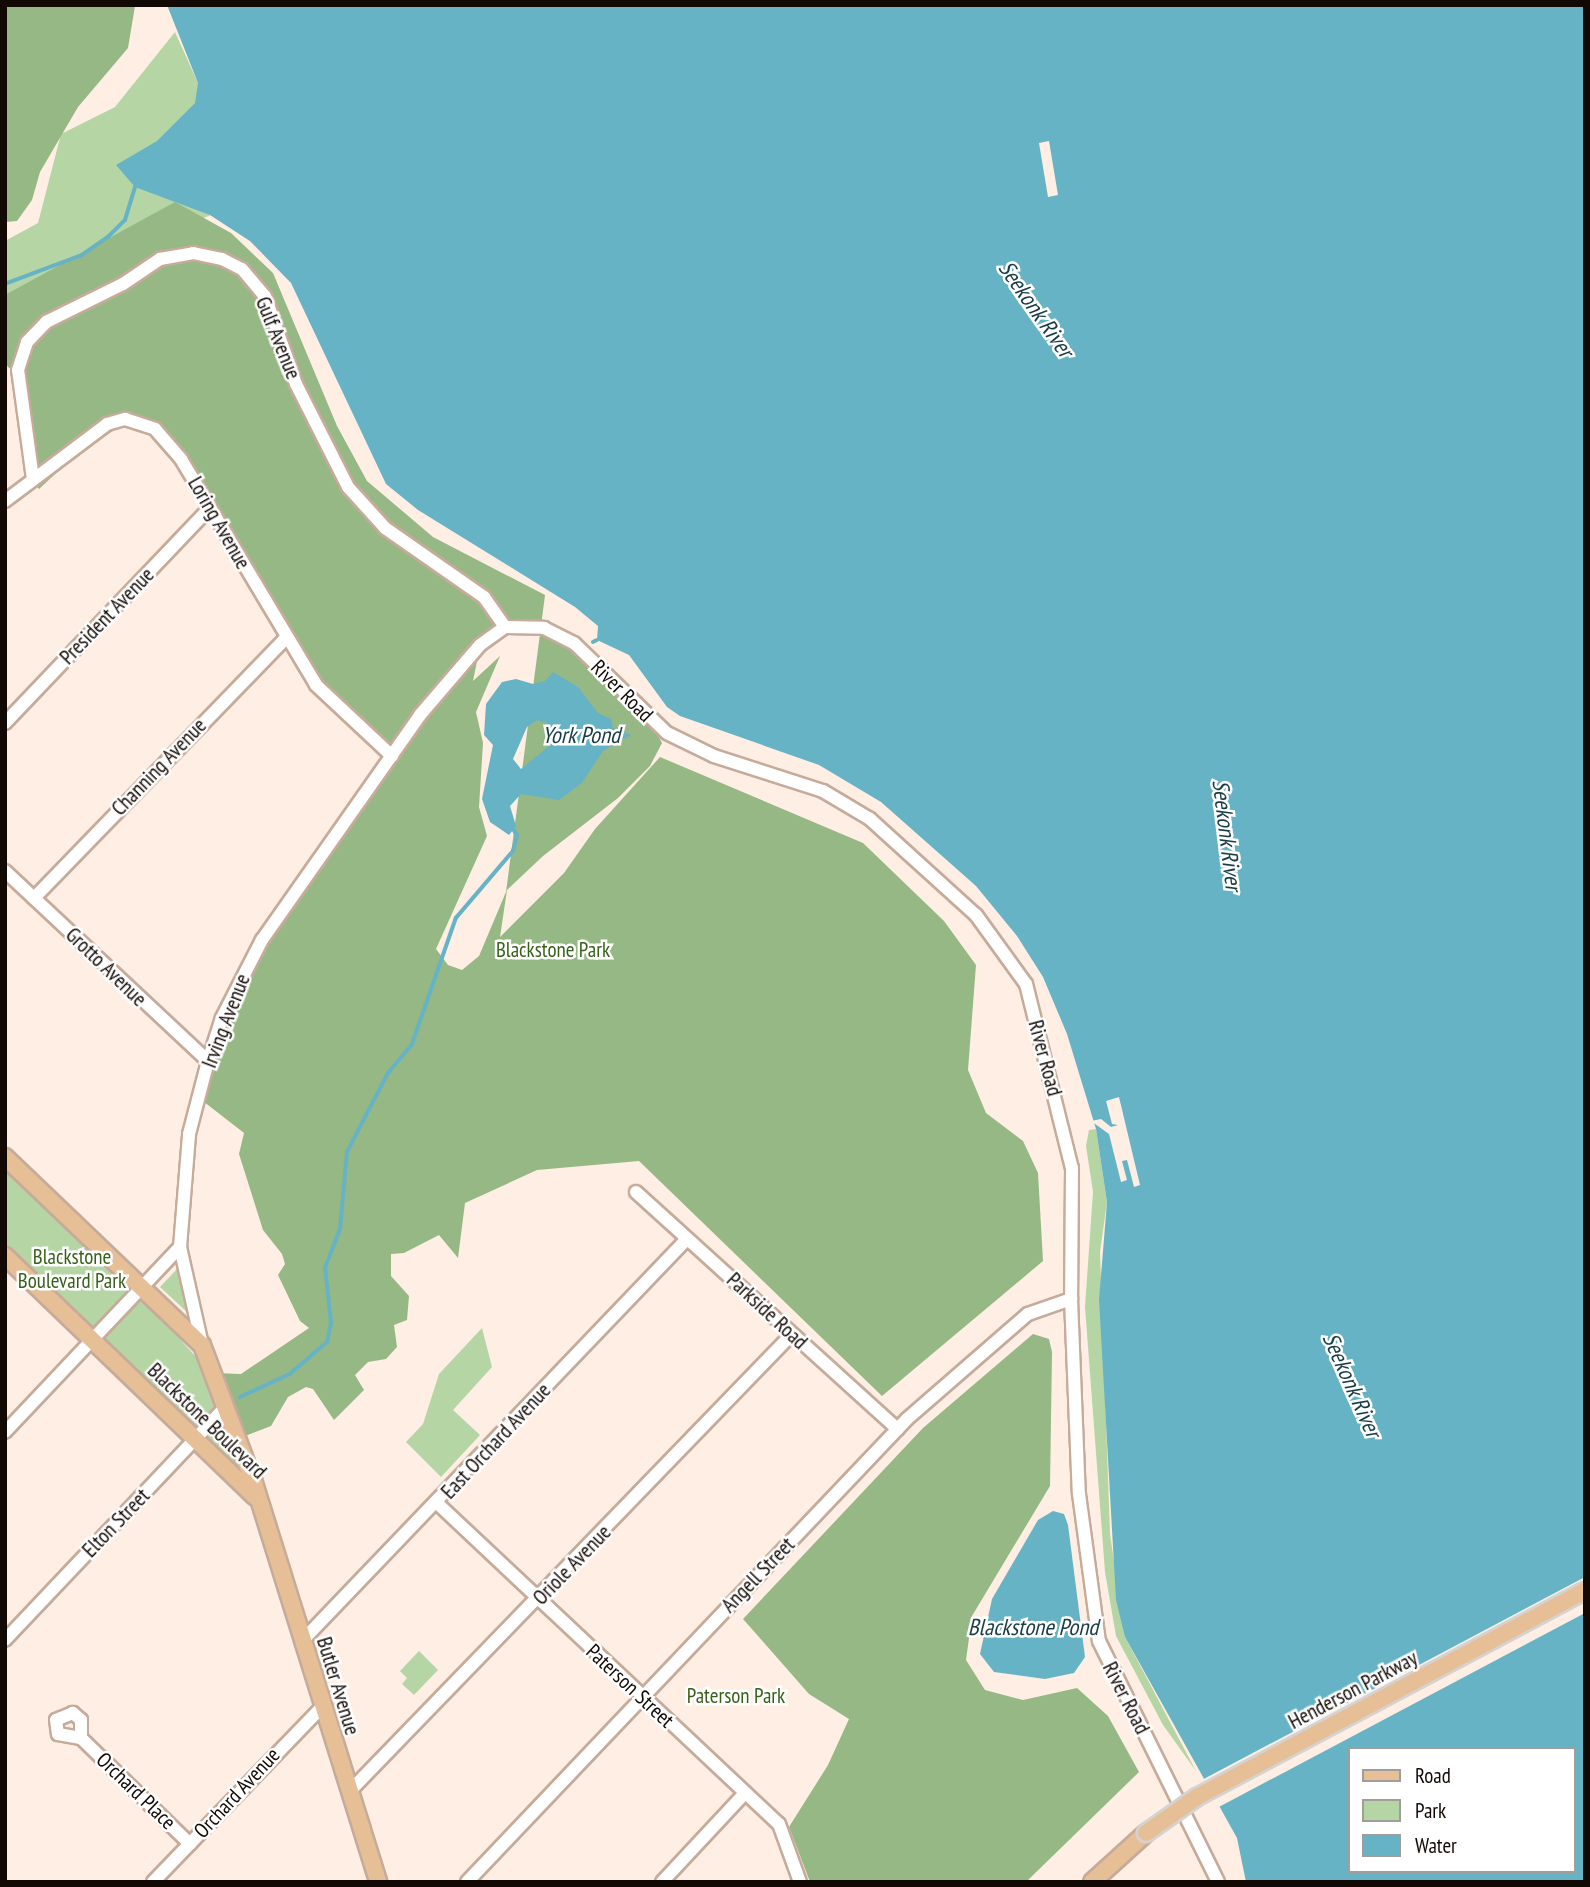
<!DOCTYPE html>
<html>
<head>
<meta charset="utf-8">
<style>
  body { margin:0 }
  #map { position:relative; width:1590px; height:1887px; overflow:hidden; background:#feeee3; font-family:"PT Sans Narrow",sans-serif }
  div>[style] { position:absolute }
  .green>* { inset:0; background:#b5d5a4 }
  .forest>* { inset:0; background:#96b884 }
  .water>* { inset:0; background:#66b3c6 }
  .pier>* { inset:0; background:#feeee3 }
  .stream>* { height:3.5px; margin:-1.75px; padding:0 1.75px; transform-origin:1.75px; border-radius:1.75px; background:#66b3c6 }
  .roads { filter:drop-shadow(2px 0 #c6ab9a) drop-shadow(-2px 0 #c6ab9a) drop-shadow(0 2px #c6ab9a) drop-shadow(0 -2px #c6ab9a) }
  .minor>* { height:12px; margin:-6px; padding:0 6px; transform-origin:6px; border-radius:6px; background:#fff }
  .major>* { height:16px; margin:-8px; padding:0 8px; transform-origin:8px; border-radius:8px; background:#e6bf97 }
  .bridges { filter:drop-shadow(2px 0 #d4d3d2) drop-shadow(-2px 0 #d4d3d2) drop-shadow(0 2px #d4d3d2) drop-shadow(0 -2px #d4d3d2) }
  .major-bridge>* { height:16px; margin:-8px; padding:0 8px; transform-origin:8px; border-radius:8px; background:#e6bf97 }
  span { translate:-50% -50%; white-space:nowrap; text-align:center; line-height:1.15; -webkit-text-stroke:5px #fff; paint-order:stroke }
  .street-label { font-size:21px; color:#120905 }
  .park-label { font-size:21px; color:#365f18 }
  .water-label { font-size:23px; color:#183c45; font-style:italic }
  .frame { position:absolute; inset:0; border:7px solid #120905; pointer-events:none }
  .legend { position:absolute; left:1348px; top:1747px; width:228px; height:126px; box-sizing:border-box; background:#fff; border:2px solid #a09d9b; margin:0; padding:9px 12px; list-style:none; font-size:21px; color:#120905 }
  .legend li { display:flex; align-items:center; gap:14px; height:35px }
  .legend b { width:35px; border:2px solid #a09d9b }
</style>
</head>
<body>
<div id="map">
  <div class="green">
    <i style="clip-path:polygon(175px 32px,198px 83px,250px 241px,211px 215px,5px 296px,5px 241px,38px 223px,61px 134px,115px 107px)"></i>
    <i style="clip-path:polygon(1096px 1129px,1107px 1202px,1100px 1252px,1110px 1534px,1125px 1637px,1196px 1771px,1163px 1725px,1116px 1636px,1105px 1572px,1085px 1307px,1093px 1192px,1086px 1146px,1089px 1130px)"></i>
    <i style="clip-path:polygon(5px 1165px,130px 1284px,197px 1358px,240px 1461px,231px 1465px,5px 1247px)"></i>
    <i style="clip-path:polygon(177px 1269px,191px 1314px,190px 1315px,160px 1287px)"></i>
    <i style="clip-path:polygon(482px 1328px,492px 1367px,453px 1410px,480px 1435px,441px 1477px,406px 1442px,423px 1424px,439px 1374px)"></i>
    <i style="clip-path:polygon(419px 1651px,438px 1670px,414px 1695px,402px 1684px,407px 1678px,400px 1671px)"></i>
  </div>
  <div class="forest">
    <i style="clip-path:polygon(5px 5px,135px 6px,128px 48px,78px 107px,40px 172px,32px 200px,17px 221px,5px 222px)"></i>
    <i style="clip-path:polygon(evenodd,175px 202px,231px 233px,273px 273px,337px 426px,367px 481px,433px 537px,545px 595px,540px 634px,577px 653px,654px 728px,662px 743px,650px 766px,618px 798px,543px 856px,507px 890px,500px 937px,564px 873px,595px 829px,660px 757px,863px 843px,944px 921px,976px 965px,968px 1070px,986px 1113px,1023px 1141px,1038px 1173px,1043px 1261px,882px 1396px,639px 1161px,537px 1170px,465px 1203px,458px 1258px,439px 1235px,404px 1253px,391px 1254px,391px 1276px,409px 1296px,407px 1320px,394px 1325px,397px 1347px,386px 1359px,368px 1362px,355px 1375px,364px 1390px,334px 1420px,313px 1389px,306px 1387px,288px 1397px,271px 1426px,240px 1438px,215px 1373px,241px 1374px,309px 1328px,300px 1321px,278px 1275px,285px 1264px,282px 1254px,263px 1230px,239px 1154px,244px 1133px,199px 1098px,247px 968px,392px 758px,366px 740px,324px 693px,196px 469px,166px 431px,148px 422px,125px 424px,82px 449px,39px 489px,32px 481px,17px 375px,5px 364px,5px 295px,175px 202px,522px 630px,540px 634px,506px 892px,479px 956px,462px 970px,448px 965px,436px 949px,487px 836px,479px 807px,483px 743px,476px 712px,500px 656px,473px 681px,478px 656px,488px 643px,522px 630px)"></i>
    <i style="clip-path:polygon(1033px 1334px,1049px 1339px,1052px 1352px,1050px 1486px,972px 1616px,966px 1660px,985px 1690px,1023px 1700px,1077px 1688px,1108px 1716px,1139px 1772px,1026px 1882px,810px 1882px,789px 1827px,828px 1765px,849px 1719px,809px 1694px,743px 1619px,923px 1428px)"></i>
  </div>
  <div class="water">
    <i style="clip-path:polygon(evenodd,167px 5px,1585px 5px,1585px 1882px,1246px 1882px,1237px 1838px,1125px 1637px,1116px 1600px,1099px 1300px,1107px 1202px,1096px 1129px,1067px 1034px,1043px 977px,1017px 936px,976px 886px,881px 802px,819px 765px,680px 716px,667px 707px,629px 655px,597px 640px,598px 626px,575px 607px,418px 510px,386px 484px,291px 283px,250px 241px,210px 215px,135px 187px,116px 165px,157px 141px,195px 103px,198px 83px,167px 5px,1350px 1749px,1574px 1749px,1574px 1871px,1350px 1871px,1350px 1749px)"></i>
    <i style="clip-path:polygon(evenodd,553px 672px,578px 687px,598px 713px,611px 719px,613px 728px,631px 735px,603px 751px,582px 783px,559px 800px,521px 794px,510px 806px,516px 826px,509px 835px,490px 822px,482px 799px,493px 745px,484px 735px,486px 704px,502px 682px,516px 679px,533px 684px,545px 681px,553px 672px,537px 720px,546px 723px,555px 741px,521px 769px,513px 759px,527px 727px,537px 720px)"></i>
    <i style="clip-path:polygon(1053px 1511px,1064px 1514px,1068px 1525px,1085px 1657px,1074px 1673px,1045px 1679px,994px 1672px,980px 1654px,992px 1599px,1038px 1520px)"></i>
  </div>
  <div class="pier">
    <i style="clip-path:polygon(1049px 141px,1058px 195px,1048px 197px,1039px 143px)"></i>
    <i style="clip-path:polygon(1119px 1097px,1140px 1185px,1134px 1187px,1127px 1160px,1122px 1161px,1127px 1180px,1121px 1182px,1109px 1134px,1091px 1121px,1101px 1119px,1111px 1127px,1118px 1125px,1112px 1124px,1106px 1101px)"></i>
    <i style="clip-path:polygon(1585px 1577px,1585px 1613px,1217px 1808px,1200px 1781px)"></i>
  </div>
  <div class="stream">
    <i style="left:5px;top:284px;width:82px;rotate:-20.6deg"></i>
    <i style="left:82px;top:255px;width:32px;rotate:-35deg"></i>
    <i style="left:108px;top:237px;width:24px;rotate:-45deg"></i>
    <i style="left:125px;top:220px;width:34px;rotate:-73deg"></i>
    <i style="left:593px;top:642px;width:4px;rotate:-27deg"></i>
    <i style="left:240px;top:1397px;width:55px;rotate:-24.7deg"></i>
    <i style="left:290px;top:1374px;width:49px;rotate:-40.9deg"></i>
    <i style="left:327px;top:1342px;width:19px;rotate:-78deg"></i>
    <i style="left:331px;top:1323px;width:55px;rotate:-96.2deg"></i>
    <i style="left:325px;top:1268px;width:42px;rotate:-69deg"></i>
    <i style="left:340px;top:1229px;width:77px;rotate:-84.8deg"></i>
    <i style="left:347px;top:1152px;width:89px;rotate:-62.6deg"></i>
    <i style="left:388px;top:1073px;width:38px;rotate:-50deg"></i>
    <i style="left:412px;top:1044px;width:133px;rotate:-70.8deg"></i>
    <i style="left:456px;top:918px;width:88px;rotate:-49.6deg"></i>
    <i style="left:513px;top:851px;width:16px;rotate:-75deg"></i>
    <i style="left:517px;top:836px;width:8px;rotate:-120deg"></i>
  </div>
  <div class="roads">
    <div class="minor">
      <i style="left:33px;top:479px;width:110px;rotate:-97.8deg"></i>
      <i style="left:18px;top:370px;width:29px;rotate:-72deg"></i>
      <i style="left:27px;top:342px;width:28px;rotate:-46deg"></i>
      <i style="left:46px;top:322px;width:86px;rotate:-26.3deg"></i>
      <i style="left:123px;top:284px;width:45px;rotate:-34deg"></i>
      <i style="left:160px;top:259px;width:34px;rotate:-10deg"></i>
      <i style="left:193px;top:253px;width:30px;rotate:12deg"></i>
      <i style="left:222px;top:259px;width:22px;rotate:27deg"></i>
      <i style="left:242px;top:269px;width:35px;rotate:50deg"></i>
      <i style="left:265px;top:296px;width:93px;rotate:70.6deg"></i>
      <i style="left:296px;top:384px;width:115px;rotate:63.2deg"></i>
      <i style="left:348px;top:487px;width:55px;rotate:47.9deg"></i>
      <i style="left:385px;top:528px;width:121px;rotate:34.9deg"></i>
      <i style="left:484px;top:597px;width:37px;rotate:55deg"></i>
      <i style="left:5px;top:501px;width:128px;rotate:-37deg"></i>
      <i style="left:107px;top:424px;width:19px;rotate:-16deg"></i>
      <i style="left:125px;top:419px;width:32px;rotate:18deg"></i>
      <i style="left:155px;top:429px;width:40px;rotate:49deg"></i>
      <i style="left:181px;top:459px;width:263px;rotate:59.1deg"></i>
      <i style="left:316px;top:685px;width:104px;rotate:43.1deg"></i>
      <i style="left:5px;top:723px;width:297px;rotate:-46.4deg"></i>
      <i style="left:5px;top:871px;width:278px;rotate:43.1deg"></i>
      <i style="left:34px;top:898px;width:362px;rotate:-45.9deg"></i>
      <i style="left:636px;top:1192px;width:353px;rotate:42.2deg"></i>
      <i style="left:180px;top:1247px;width:100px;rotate:77.3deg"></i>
      <i style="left:5px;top:1432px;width:255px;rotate:-46.6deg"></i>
      <i style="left:180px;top:1247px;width:113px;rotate:-85.4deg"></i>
      <i style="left:189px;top:1134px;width:75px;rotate:-75.4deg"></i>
      <i style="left:208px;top:1061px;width:45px;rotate:-72deg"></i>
      <i style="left:222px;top:1018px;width:88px;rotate:-62.9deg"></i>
      <i style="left:262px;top:940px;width:275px;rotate:-54.9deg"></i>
      <i style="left:420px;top:715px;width:92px;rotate:-49.4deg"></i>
      <i style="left:480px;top:645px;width:31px;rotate:-36deg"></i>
      <i style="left:505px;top:627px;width:39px;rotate:1deg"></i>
      <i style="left:544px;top:628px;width:34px;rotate:27deg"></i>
      <i style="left:574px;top:643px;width:129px;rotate:44.1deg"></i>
      <i style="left:667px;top:733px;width:52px;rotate:26.1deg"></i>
      <i style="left:714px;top:756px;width:114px;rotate:17.8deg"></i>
      <i style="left:823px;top:791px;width:55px;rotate:30.8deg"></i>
      <i style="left:870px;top:819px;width:143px;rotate:42.2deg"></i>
      <i style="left:976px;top:915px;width:85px;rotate:54.1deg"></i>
      <i style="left:1026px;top:984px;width:190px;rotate:76deg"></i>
      <i style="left:1072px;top:1168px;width:131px;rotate:90.4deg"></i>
      <i style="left:1071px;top:1299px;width:195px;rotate:87.7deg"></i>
      <i style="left:1079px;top:1494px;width:148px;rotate:82.3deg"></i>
      <i style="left:1099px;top:1641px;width:269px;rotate:63.7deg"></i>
      <i style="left:437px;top:1503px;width:469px;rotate:43.2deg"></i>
      <i style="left:779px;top:1824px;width:62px;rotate:70.1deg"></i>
      <i style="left:5px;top:1640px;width:322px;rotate:-46.6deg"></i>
      <i style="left:302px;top:1641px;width:557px;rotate:-46.24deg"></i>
      <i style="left:81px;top:1738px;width:18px;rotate:-90deg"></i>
      <i style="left:81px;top:1720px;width:11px;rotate:-139deg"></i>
      <i style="left:73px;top:1713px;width:18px;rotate:158deg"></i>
      <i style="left:56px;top:1720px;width:14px;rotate:82deg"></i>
      <i style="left:58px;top:1734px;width:23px;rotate:10deg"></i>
      <i style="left:81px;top:1738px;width:152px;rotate:44.2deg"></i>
      <i style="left:349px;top:1792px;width:637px;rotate:-45.95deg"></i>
      <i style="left:153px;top:1882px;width:243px;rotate:-46deg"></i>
      <i style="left:467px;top:1882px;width:639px;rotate:-46.46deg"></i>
      <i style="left:907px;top:1419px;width:160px;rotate:-41deg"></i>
      <i style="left:1028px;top:1314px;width:46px;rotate:-19.2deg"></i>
      <i style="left:662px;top:1882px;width:120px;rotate:-47deg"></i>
    </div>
    <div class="major">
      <i style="left:5px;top:1157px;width:272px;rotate:43.7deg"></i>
      <i style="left:202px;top:1345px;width:147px;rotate:69.4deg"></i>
      <i style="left:254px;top:1483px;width:418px;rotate:72.7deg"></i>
      <i style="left:5px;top:1256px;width:347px;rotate:43.9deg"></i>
      <i style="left:1092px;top:1882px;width:73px;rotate:-42.2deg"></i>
    </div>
  </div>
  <div class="bridges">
    <div class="major-bridge">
      <i style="left:1146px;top:1833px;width:62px;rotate:-35.2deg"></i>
      <i style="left:1197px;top:1797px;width:439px;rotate:-28deg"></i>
    </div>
  </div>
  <div class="street-label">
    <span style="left:278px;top:338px;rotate:68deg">Gulf Avenue</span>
    <span style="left:219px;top:523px;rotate:60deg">Loring Avenue</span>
    <span style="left:107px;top:616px;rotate:-46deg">President Avenue</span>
    <span style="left:622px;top:691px;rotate:45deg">River Road</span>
    <span style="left:159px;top:767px;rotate:-46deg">Channing Avenue</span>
    <span style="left:106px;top:967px;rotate:44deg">Grotto Avenue</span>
    <span style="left:226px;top:1021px;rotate:-69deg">Irving Avenue</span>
    <span style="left:1045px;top:1058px;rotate:75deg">River Road</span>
    <span style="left:767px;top:1311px;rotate:43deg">Parkside Road</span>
    <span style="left:207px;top:1421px;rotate:44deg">Blackstone Boulevard</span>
    <span style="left:496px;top:1441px;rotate:-47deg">East Orchard Avenue</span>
    <span style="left:116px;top:1523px;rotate:-46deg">Elton Street</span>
    <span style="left:572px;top:1565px;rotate:-46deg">Oriole Avenue</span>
    <span style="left:758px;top:1575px;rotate:-46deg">Angell Street</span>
    <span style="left:338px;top:1686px;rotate:73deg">Butler Avenue</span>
    <span style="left:630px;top:1686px;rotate:43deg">Paterson Street</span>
    <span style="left:1353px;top:1690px;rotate:-28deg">Henderson Parkway</span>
    <span style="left:1126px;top:1698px;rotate:63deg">River Road</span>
    <span style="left:136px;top:1791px;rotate:44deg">Orchard Place</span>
    <span style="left:237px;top:1793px;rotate:-47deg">Orchard Avenue</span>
  </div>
  <div class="park-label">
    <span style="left:553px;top:950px">Blackstone Park</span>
    <span style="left:72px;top:1269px">Blackstone<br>Boulevard Park</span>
    <span style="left:736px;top:1696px">Paterson Park</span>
  </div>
  <div class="water-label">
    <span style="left:1036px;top:309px;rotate:55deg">Seekonk River</span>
    <span style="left:581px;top:735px">York Pond</span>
    <span style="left:1227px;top:835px;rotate:83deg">Seekonk River</span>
    <span style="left:1352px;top:1385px;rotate:66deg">Seekonk River</span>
    <span style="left:1033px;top:1627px">Blackstone Pond</span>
  </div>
  <div class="frame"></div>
  <ul class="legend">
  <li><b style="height:9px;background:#e6bf97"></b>Road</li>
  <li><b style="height:19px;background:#b5d5a4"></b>Park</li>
  <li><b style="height:19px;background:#66b3c6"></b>Water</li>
  </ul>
</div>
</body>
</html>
